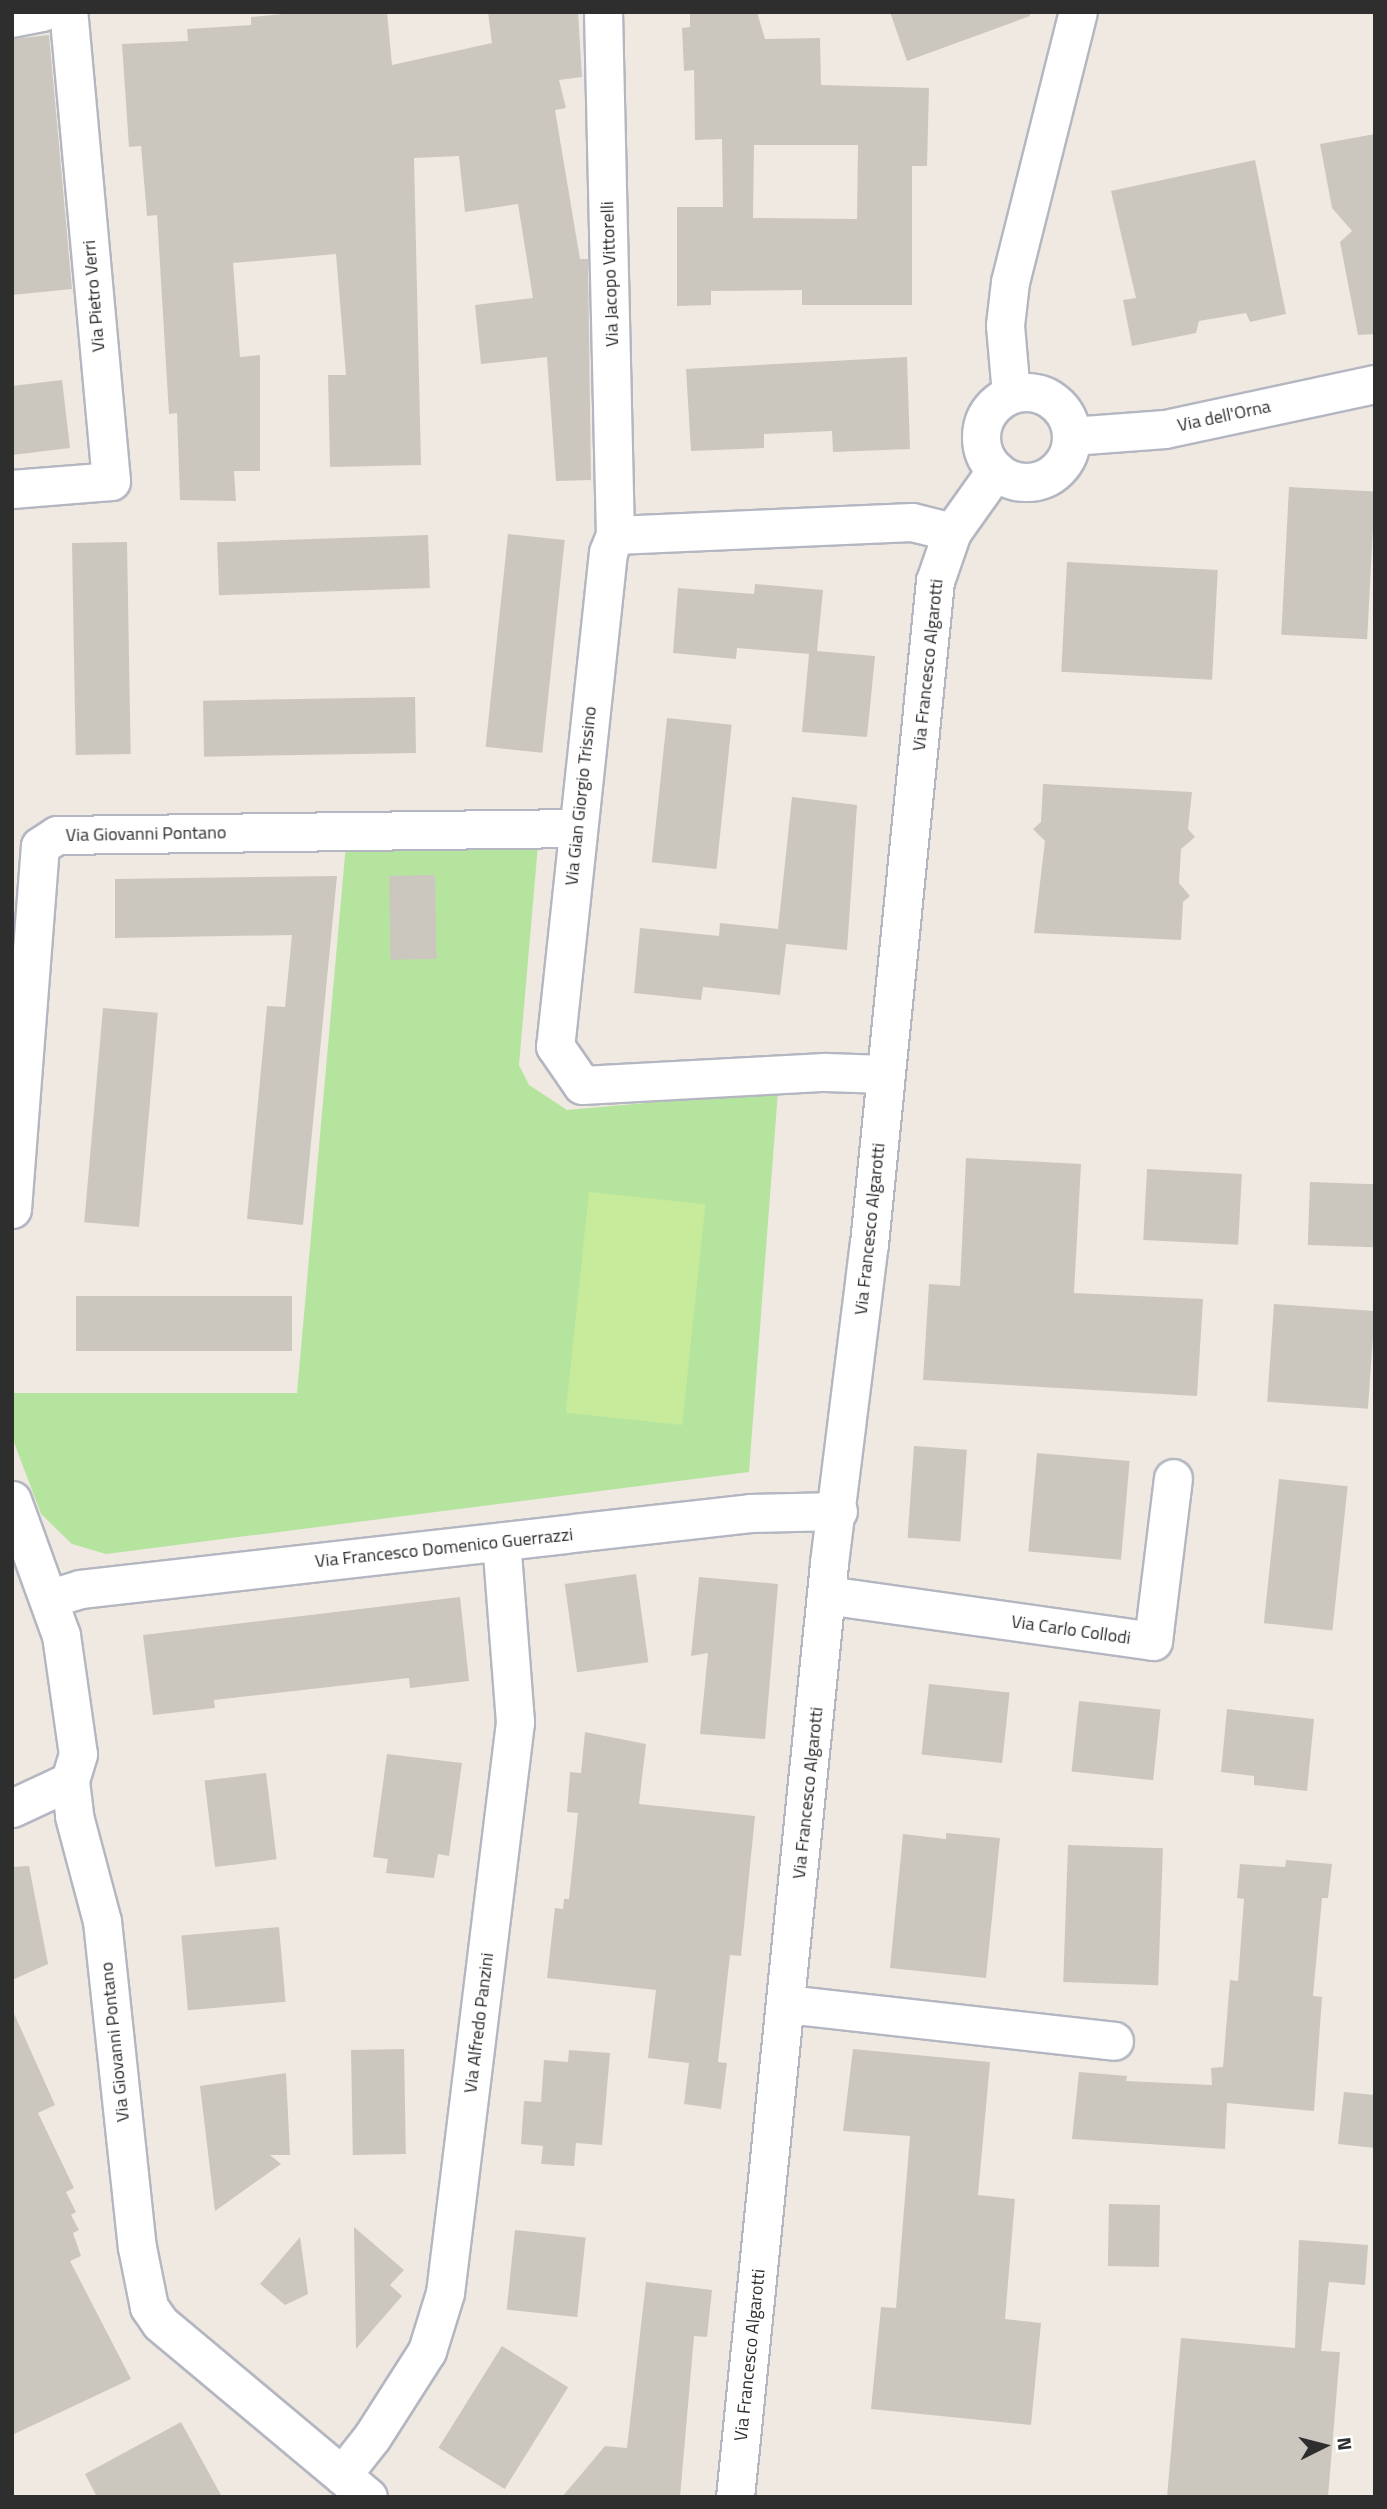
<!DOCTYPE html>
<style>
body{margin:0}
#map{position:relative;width:1387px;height:2509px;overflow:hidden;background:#efe9e1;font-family:"Titillium Web",sans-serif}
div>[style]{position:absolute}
.green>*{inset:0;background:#b5e49f}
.pitch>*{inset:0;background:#c7eb9b;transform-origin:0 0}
.building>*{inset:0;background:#cbc7bf;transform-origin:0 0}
.roads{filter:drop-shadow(2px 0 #b4b7c1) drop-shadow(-2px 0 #b4b7c1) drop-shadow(0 2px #b4b7c1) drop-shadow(0 -2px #b4b7c1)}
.street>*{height:37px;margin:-18.5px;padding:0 18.5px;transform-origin:18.5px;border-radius:18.5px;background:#fff}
.street>.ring{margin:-18.5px;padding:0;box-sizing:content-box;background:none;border:37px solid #fff;border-radius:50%}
.secondary>*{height:38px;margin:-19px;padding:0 19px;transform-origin:19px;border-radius:19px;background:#fff}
span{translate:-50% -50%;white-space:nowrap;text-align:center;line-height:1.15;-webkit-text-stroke:5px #fff;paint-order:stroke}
.street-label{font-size:18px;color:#2e2e2e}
.frame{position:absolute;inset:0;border:14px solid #2e2e2e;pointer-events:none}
.north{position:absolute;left:1289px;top:2411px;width:70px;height:70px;-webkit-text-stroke:5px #fff;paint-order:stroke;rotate:84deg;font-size:19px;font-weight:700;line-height:28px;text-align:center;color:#2e2e2e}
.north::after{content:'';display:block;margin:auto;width:24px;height:32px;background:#2e2e2e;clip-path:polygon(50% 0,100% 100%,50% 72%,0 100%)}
</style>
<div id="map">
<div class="green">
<div style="clip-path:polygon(346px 844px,538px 845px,519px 1065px,529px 1085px,567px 1110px,778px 1091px,749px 1472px,106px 1554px,72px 1544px,41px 1514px,12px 1437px,12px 1393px,297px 1393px)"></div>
</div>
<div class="pitch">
<div style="left:589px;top:1192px;width:117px;height:222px;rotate:6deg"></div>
</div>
<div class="building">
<div style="clip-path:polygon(305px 12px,387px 12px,392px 65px,492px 43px,488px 12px,578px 12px,582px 77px,559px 80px,566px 108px,555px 110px,580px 259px,588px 259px,591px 480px,556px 481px,547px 357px,481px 364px,475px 305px,533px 298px,518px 204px,465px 212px,459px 156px,414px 158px,421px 465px,330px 467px,328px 375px,346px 375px,336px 254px,233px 263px,240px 357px,260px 355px,260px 471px,234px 471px,236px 501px,180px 500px,177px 413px,169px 414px,157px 215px,147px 216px,141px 146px,129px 147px,122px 44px,188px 41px,187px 29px,251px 25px,251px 17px)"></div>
<div style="clip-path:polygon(evenodd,690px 12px,757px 12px,765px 39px,820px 38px,821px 85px,929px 88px,927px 166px,912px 166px,912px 305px,802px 305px,802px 290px,711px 291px,711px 305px,677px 306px,677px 207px,723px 207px,722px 139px,695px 140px,694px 70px,684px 71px,682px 28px,690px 27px,690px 12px,754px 145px,858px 145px,857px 219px,753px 218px,754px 145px)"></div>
<div style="clip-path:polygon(890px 12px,1029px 12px,1030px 16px,907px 61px)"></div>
<div style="clip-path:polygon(49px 35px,72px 289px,12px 295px,12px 39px)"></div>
<div style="clip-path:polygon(1375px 134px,1375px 334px,1358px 335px,1340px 242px,1352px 231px,1332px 208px,1320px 144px)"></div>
<div style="clip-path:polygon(1255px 160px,1286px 314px,1250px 322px,1246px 313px,1199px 321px,1196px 333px,1132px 346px,1123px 300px,1136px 298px,1111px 191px)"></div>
<div style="clip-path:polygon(907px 357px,910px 449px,833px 452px,832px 431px,764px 434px,764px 448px,691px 451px,686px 369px)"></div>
<div style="clip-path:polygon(62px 380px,70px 448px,12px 455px,12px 386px)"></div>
<div style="left:1289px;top:487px;width:86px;height:148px;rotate:3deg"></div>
<div style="left:508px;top:534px;width:57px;height:214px;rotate:6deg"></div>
<div style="left:428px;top:535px;width:53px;height:211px;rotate:88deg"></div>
<div style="left:127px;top:542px;width:212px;height:55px;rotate:89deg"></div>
<div style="left:1067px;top:562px;width:151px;height:110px;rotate:3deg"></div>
<div style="clip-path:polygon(755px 584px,823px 590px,817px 651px,875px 656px,867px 737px,802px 732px,809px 654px,737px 648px,736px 659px,673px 653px,678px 588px,754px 594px)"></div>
<div style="left:415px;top:697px;width:56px;height:212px;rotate:89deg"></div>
<div style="left:667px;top:718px;width:65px;height:145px;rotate:6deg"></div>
<div style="clip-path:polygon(1043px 784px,1192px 792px,1188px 829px,1195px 837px,1181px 849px,1179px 883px,1190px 896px,1183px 902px,1181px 940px,1034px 933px,1045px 841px,1033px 829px,1041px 822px)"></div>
<div style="clip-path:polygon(792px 797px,857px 805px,847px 950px,786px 944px,780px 995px,703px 987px,701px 1000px,634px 993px,640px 928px,719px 936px,720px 923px,778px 929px)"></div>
<div style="left:435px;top:875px;width:84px;height:46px;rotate:89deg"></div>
<div style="clip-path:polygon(337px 876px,303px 1225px,247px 1219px,267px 1006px,285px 1007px,292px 935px,115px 938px,115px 879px)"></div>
<div style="left:103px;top:1008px;width:55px;height:215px;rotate:5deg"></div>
<div style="clip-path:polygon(966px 1158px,1081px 1164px,1074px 1293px,1203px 1299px,1197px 1396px,923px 1380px,929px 1284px,960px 1286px)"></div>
<div style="left:1147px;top:1169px;width:95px;height:71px;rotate:3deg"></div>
<div style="left:1310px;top:1182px;width:65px;height:63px;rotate:2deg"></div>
<div style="left:292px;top:1296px;width:55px;height:216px;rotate:90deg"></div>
<div style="left:1274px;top:1304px;width:101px;height:98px;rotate:4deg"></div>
<div style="left:914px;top:1446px;width:53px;height:92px;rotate:4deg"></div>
<div style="left:1037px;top:1453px;width:93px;height:99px;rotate:5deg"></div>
<div style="left:1279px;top:1479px;width:69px;height:145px;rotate:6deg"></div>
<div style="left:636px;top:1574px;width:89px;height:72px;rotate:82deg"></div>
<div style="clip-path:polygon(699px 1577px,778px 1584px,765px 1739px,700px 1734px,708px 1653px,691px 1656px)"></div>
<div style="clip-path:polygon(460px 1597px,469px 1681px,410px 1688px,409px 1678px,214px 1700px,215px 1708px,153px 1715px,143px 1635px)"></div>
<div style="left:929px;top:1684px;width:81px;height:71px;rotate:6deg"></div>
<div style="left:1079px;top:1701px;width:82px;height:71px;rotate:6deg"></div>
<div style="clip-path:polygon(1227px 1709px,1314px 1719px,1307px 1791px,1254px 1785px,1254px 1776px,1221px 1772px)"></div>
<div style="clip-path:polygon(585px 1732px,646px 1744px,639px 1804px,755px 1816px,741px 1956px,730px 1955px,718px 2062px,727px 2063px,721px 2109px,684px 2104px,689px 2063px,648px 2058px,656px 1990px,547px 1978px,555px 1908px,563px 1909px,564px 1899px,569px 1899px,578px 1813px,567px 1812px,570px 1772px,581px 1773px)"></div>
<div style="clip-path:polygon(387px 1754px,462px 1763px,449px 1856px,438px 1854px,434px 1878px,386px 1873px,388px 1859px,373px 1857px)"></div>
<div style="left:266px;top:1773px;width:87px;height:62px;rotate:83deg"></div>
<div style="clip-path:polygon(946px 1833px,1000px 1838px,986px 1978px,890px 1968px,903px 1834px,946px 1839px)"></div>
<div style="left:1068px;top:1845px;width:95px;height:137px;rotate:2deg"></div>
<div style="clip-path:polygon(1286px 1860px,1332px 1864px,1328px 1898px,1322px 1898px,1313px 1996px,1322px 1997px,1314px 2111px,1227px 2103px,1225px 2149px,1072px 2139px,1079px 2072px,1127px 2076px,1126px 2081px,1212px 2085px,1211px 2068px,1223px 2067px,1230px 1980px,1238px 1981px,1244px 1899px,1237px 1898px,1240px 1864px,1285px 1867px)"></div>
<div style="clip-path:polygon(29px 1866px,48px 1964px,12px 1980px,12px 1867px)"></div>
<div style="left:279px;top:1927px;width:75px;height:98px;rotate:85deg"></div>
<div style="clip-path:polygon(12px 2009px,55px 2105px,38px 2113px,74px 2188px,66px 2192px,76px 2212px,71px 2215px,79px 2230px,73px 2233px,81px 2256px,70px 2261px,131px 2379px,12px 2435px)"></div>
<div style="left:404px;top:2049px;width:105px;height:53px;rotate:89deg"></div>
<div style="clip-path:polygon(853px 2049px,990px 2062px,978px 2195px,1015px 2199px,1005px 2319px,1041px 2323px,1031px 2425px,871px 2409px,881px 2307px,896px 2308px,910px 2136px,843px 2131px)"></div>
<div style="clip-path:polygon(569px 2050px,610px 2053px,602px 2145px,576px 2143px,574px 2166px,541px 2164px,543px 2146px,521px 2144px,524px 2101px,541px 2102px,544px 2060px,568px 2062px)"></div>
<div style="clip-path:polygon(286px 2073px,290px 2155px,270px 2155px,281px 2164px,215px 2211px,200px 2086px)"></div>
<div style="clip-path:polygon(1344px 2092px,1375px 2095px,1375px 2148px,1338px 2144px)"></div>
<div style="left:1109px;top:2204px;width:51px;height:62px;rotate:1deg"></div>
<div style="clip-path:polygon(354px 2227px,404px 2270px,390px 2285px,402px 2296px,356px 2349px)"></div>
<div style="left:515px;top:2230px;width:71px;height:80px;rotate:6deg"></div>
<div style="clip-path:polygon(300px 2237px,308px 2294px,285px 2305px,260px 2284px)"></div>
<div style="clip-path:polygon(1299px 2240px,1368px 2245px,1365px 2285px,1329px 2282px,1321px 2351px,1340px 2352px,1328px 2497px,1167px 2497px,1181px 2338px,1295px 2348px)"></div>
<div style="clip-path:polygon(646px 2282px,712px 2290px,707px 2337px,694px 2336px,680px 2497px,562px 2497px,605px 2446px,627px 2448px)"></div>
<div style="left:502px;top:2346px;width:78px;height:120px;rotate:32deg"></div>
<div style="clip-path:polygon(181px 2422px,222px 2497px,97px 2497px,85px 2474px)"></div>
</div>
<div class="roads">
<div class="street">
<div style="left:603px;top:12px;width:523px;rotate:88.69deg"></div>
<div class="ring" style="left:981px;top:392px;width:53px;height:53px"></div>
<div style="left:1011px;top:394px;width:69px;rotate:-95deg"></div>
<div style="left:1005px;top:325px;width:43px;rotate:-83.4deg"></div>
<div style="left:1010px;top:282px;width:278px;rotate:-75.9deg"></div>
<div style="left:1071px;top:436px;width:94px;rotate:-4.3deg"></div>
<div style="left:1165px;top:429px;width:215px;rotate:-12.1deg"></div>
<div style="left:12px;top:489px;width:99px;rotate:-4.6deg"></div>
<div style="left:111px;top:481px;width:471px;rotate:-95.2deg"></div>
<div style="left:615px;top:535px;width:18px;rotate:112deg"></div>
<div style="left:608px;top:552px;width:497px;rotate:96.1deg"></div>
<div style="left:555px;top:1046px;width:47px;rotate:55.3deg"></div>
<div style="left:582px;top:1085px;width:243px;rotate:-3.1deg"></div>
<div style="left:825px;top:1072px;width:61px;rotate:1.9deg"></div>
<div style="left:615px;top:535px;width:297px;rotate:-2.5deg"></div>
<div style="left:912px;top:522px;width:41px;rotate:14deg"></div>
<div style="left:12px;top:1209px;width:364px;rotate:-85.6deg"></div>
<div style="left:40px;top:846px;width:20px;rotate:-33deg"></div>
<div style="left:57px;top:835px;width:520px;rotate:-0.77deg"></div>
<div style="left:12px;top:1500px;width:144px;rotate:70.1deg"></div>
<div style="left:61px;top:1635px;width:120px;rotate:81.9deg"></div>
<div style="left:78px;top:1754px;width:28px;rotate:107deg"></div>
<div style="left:70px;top:1781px;width:35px;rotate:83deg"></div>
<div style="left:74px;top:1816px;width:109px;rotate:75.1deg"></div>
<div style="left:102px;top:1921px;width:328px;rotate:83.9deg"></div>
<div style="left:137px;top:2247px;width:61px;rotate:78.7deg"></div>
<div style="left:149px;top:2307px;width:19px;rotate:55deg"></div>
<div style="left:160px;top:2323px;width:271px;rotate:39.9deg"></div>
<div style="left:826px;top:1595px;width:330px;rotate:8deg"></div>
<div style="left:1153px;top:1641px;width:164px;rotate:-83deg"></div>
<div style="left:51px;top:1598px;width:30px;rotate:-17deg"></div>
<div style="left:80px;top:1589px;width:674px;rotate:-6.47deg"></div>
<div style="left:750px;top:1513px;width:88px;rotate:-1.3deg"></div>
<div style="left:12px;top:1808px;width:64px;rotate:-25deg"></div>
<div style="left:786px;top:2004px;width:330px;rotate:6.4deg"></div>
<div style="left:342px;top:2475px;width:48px;rotate:-51.7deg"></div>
<div style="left:372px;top:2437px;width:102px;rotate:-57.4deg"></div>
<div style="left:427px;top:2351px;width:61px;rotate:-72.8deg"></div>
<div style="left:445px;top:2293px;width:575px;rotate:-83.01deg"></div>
<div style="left:515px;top:1722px;width:181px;rotate:-94.4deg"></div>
<div style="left:735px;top:2497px;width:939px;rotate:-84.25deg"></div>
<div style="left:829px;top:1563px;width:321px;rotate:-82.9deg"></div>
<div style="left:869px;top:1244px;width:666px;rotate:-84.32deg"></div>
<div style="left:935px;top:581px;width:52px;rotate:-70.9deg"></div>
<div style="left:952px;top:532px;width:76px;rotate:-54.6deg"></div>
</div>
<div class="secondary">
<div style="left:12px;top:18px;width:31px;rotate:-11deg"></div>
</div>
</div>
<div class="street-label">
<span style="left:610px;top:274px;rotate:-92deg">Via Jacopo Vittorelli</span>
<span style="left:94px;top:296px;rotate:-95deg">Via Pietro Verri</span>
<span style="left:1224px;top:416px;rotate:-12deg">Via dell'Orna</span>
<span style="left:928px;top:665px;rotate:-84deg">Via Francesco Algarotti</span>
<span style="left:581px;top:796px;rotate:-84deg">Via Gian Giorgio Trissino</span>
<span style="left:146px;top:834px;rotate:-1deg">Via Giovanni Pontano</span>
<span style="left:870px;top:1229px;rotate:-84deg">Via Francesco Algarotti</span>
<span style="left:444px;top:1548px;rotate:-6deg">Via Francesco Domenico Guerrazzi</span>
<span style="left:1071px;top:1630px;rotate:8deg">Via Carlo Collodi</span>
<span style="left:808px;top:1793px;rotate:-84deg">Via Francesco Algarotti</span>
<span style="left:479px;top:2023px;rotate:-83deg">Via Alfredo Panzini</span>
<span style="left:115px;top:2042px;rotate:-96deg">Via Giovanni Pontano</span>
<span style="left:750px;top:2355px;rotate:-84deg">Via Francesco Algarotti</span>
</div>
<div class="frame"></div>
<div class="north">N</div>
</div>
